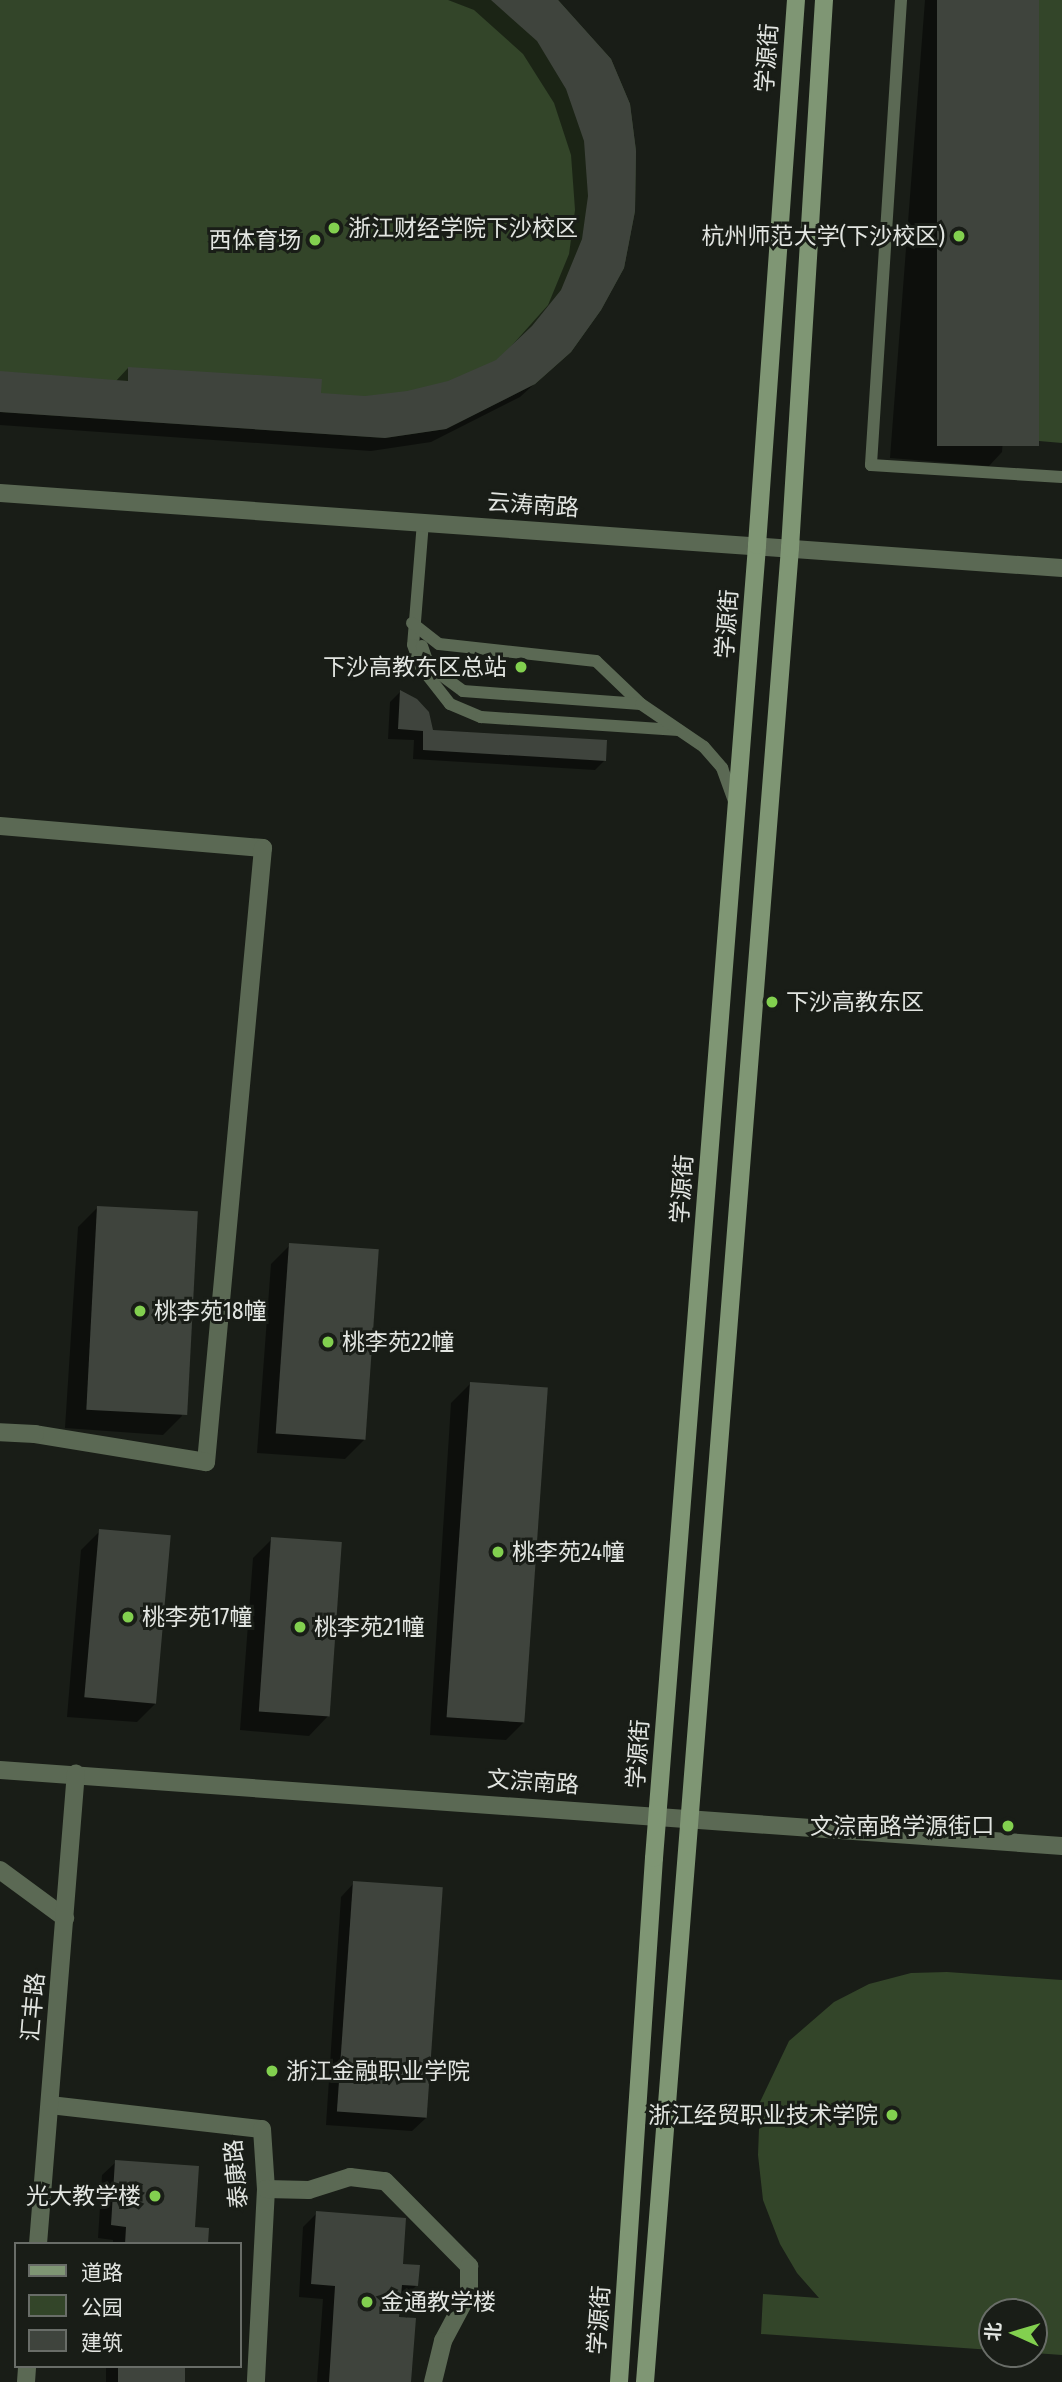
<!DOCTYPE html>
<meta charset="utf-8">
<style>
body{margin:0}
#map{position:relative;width:1062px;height:2382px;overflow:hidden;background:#191d17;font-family:"Fira Sans Condensed","Noto Sans SC",sans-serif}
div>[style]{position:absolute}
.green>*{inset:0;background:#334529}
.shadow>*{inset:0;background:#0007;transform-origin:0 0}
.building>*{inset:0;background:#3f443d;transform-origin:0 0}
.service>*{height:12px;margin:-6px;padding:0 6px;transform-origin:6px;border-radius:6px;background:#5b6954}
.minor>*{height:18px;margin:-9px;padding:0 9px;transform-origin:9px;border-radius:9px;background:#5b6954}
.secondary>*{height:18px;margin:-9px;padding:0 9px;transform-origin:9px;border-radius:9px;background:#7f9674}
.dots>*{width:19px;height:19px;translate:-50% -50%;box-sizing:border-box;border:4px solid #191d17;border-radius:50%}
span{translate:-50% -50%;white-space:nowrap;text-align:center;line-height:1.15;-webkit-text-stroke:6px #191d17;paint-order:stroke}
.street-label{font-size:23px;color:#e2e5e1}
.poi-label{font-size:23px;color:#e2e5e1}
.left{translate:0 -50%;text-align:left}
.right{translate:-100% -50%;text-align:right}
.legend{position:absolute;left:14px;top:2242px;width:228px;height:126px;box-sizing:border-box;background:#191d17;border:2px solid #696d68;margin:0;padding:9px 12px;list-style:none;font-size:21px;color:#e2e5e1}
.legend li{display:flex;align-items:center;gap:14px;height:35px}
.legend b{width:35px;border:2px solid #696d68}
.north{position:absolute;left:978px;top:2298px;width:70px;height:70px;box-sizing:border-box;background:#191d17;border:2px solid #696d68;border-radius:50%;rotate:274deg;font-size:19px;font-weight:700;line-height:28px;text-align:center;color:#e2e5e1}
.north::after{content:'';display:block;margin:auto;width:24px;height:32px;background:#82d04f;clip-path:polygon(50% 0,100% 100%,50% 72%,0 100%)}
</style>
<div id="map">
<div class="green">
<div style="clip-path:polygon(0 0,558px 0,611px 59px,630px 104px,636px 151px,635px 211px,624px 268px,601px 310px,571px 352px,535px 384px,446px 429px,385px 438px,0 412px)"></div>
<div style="clip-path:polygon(1039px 0,1062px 0,1062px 443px,1006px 438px)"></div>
<div style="clip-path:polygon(947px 1972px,1062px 1980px,1062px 2355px,1034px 2353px,1034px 2312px,992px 2312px,992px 2350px,761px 2334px,763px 2294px,819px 2298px,797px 2273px,780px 2244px,763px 2200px,758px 2155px,760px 2102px,789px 2041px,834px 2002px,869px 1984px,911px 1973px)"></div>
</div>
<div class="shadow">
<div style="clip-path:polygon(448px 0,555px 0,622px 267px,555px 365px,520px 397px,431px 442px,371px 451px,0 425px,0 373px,115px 382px,128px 368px,319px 395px,365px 398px,408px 393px,449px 383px,497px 362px,548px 305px,569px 254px,575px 210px,571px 155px,554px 103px,523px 54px,474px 10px)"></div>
<div style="clip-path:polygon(925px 0,1037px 0,1002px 452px,989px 466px,890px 458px)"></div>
<div style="clip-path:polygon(400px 692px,431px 732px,605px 760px,595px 770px,413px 759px,414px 740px,388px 739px,390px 702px)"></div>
<div style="clip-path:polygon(97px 1208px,182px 1416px,163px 1435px,65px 1428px,78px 1227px)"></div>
<div style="clip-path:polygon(290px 1245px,364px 1440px,345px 1459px,257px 1453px,271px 1264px)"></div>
<div style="clip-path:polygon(470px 1384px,525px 1721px,506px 1740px,430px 1735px,451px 1403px)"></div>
<div style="clip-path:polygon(100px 1531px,156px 1703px,137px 1722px,67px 1717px,81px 1550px)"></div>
<div style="clip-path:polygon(272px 1539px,328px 1716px,309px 1736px,240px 1730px,253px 1558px)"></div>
<div style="clip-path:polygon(354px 1883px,426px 2118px,412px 2131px,326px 2125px,341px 1897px)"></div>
<div style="clip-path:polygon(116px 2162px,193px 2229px,207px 2244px,113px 2244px,113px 2240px,98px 2238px,102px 2175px)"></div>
<div style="clip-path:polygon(317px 2213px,401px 2266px,416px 2286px,403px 2299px,399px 2299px,398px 2319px,410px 2382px,317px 2382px,323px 2299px,299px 2297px,303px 2227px)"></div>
<div style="left:106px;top:2366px;width:77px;height:16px"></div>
</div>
<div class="building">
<div style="clip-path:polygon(491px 0,558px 0,611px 59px,630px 104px,636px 151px,635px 211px,624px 268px,601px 310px,571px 352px,535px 384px,446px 429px,385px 438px,0 412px,0 371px,128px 381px,128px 367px,322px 379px,321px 393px,365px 396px,407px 391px,448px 381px,496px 360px,532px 326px,561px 290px,582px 239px,588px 196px,584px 141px,566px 89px,537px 41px)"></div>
<div style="left:937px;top:0;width:102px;height:446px"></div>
<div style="clip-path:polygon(400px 690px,417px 699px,429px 712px,433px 730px,607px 740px,606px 761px,423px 750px,423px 731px,398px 729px)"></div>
<div style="left:97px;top:1206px;width:101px;height:204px;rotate:3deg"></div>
<div style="left:289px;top:1243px;width:90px;height:191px;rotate:4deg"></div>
<div style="left:470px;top:1382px;width:78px;height:336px;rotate:4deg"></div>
<div style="left:99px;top:1529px;width:72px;height:169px;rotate:5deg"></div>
<div style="left:271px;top:1537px;width:71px;height:175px;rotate:4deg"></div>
<div style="left:353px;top:1881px;width:90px;height:231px;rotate:4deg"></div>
<div style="clip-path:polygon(115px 2160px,199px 2166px,195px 2227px,209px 2228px,208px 2244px,125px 2244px,126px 2227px,111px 2225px)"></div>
<div style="clip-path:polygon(316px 2211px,406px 2218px,403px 2264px,420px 2265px,418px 2286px,402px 2285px,399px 2317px,416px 2318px,411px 2382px,329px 2382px,335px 2286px,311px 2284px)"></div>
<div style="left:118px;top:2366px;width:67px;height:16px"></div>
</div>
<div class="service">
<div style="left:901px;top:0;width:466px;rotate:93.7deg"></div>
<div style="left:871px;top:465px;width:191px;rotate:3.6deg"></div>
<div style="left:423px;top:522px;width:123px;rotate:94.6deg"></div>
<div style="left:413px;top:645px;width:23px;rotate:70deg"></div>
<div style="left:421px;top:667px;width:47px;rotate:51.9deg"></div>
<div style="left:450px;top:704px;width:34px;rotate:23deg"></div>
<div style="left:481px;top:717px;width:198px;rotate:3.8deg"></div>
<div style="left:412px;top:623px;width:34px;rotate:38deg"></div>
<div style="left:439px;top:644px;width:158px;rotate:6.2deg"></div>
<div style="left:596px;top:661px;width:62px;rotate:43.7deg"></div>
<div style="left:422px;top:646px;width:21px;rotate:71deg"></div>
<div style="left:429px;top:666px;width:42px;rotate:36.3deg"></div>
<div style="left:463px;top:691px;width:178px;rotate:4.2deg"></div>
<div style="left:641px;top:704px;width:76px;rotate:34.3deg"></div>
<div style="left:704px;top:747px;width:28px;rotate:49deg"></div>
<div style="left:722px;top:768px;width:35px;rotate:70deg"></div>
</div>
<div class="minor">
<div style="left:0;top:493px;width:1065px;rotate:4.04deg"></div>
<div style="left:0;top:826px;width:264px;rotate:4.8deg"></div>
<div style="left:263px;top:848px;width:617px;rotate:95.3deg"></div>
<div style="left:206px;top:1462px;width:173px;rotate:-170.7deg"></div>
<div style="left:35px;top:1434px;width:35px;rotate:-177deg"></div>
<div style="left:0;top:1770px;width:1065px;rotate:4.09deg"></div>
<div style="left:0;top:1870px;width:81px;rotate:36.4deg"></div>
<div style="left:50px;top:2105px;width:213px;rotate:6.5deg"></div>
<div style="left:262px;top:2129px;width:60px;rotate:86.2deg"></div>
<div style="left:266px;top:2189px;width:193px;rotate:93deg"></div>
<div style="left:266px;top:2189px;width:43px;rotate:1.3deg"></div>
<div style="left:309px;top:2190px;width:43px;rotate:-17.6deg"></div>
<div style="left:350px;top:2177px;width:35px;rotate:7deg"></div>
<div style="left:385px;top:2181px;width:120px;rotate:45.3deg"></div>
<div style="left:469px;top:2266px;width:26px;rotate:90deg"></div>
<div style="left:469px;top:2292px;width:55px;rotate:118deg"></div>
<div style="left:443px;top:2341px;width:42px;rotate:103.7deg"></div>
<div style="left:38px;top:2244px;width:472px;rotate:-85.4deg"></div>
<div style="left:26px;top:2382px;width:16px;rotate:-86deg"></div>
</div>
<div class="secondary">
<div style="left:619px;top:2382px;width:525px;rotate:-86.18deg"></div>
<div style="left:654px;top:1858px;width:1317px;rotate:-85.51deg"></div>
<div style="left:757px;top:545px;width:546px;rotate:-85.91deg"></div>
<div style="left:645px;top:2382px;width:1840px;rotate:-85.48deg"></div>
<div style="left:790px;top:548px;width:549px;rotate:-86.45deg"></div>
</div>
<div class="dots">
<div style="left:334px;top:228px;background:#82d04f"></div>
<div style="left:959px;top:236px;background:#82d04f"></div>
<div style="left:315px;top:240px;background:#82d04f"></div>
<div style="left:521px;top:667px;background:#82d04f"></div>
<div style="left:772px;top:1002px;background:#82d04f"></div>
<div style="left:140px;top:1311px;background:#82d04f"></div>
<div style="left:328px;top:1342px;background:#82d04f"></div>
<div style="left:498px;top:1552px;background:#82d04f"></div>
<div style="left:128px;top:1617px;background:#82d04f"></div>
<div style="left:300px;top:1627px;background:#82d04f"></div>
<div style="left:1008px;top:1826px;background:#82d04f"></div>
<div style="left:272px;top:2071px;background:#82d04f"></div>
<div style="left:892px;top:2115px;background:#82d04f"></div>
<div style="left:155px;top:2196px;background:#82d04f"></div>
<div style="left:367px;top:2302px;background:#82d04f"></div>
</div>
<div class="street-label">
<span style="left:767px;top:58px;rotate:-86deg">学源街</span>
<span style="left:533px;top:505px;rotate:4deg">云涛南路</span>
<span style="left:727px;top:624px;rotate:-86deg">学源街</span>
<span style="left:682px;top:1189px;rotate:-86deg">学源街</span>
<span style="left:638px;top:1754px;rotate:-86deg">学源街</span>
<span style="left:533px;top:1782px;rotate:4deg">文淙南路</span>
<span style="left:33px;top:2007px;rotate:-85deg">汇丰路</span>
<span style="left:236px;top:2174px;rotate:-95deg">泰康路</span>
<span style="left:599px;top:2320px;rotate:-86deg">学源街</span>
</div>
<div class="poi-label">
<span class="left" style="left:348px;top:228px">浙江财经学院下沙校区</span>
<span class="right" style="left:945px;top:236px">杭州师范大学(下沙校区)</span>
<span class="right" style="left:301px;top:240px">西体育场</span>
<span class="right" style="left:507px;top:667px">下沙高教东区总站</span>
<span class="left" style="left:786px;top:1002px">下沙高教东区</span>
<span class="left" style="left:154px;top:1311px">桃李苑18幢</span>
<span class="left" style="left:342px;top:1342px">桃李苑22幢</span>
<span class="left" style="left:512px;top:1552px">桃李苑24幢</span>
<span class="left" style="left:142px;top:1617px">桃李苑17幢</span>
<span class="left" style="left:314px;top:1627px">桃李苑21幢</span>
<span class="right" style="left:994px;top:1826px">文淙南路学源街口</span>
<span class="left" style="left:286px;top:2071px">浙江金融职业学院</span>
<span class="right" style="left:878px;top:2115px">浙江经贸职业技术学院</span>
<span class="right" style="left:141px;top:2196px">光大教学楼</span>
<span class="left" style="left:381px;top:2302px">金通教学楼</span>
</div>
<ul class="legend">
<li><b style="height:9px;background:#7f9674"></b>道路</li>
<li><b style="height:19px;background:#334529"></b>公园</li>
<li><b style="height:19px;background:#3f443d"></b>建筑</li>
</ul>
<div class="north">北</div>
</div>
